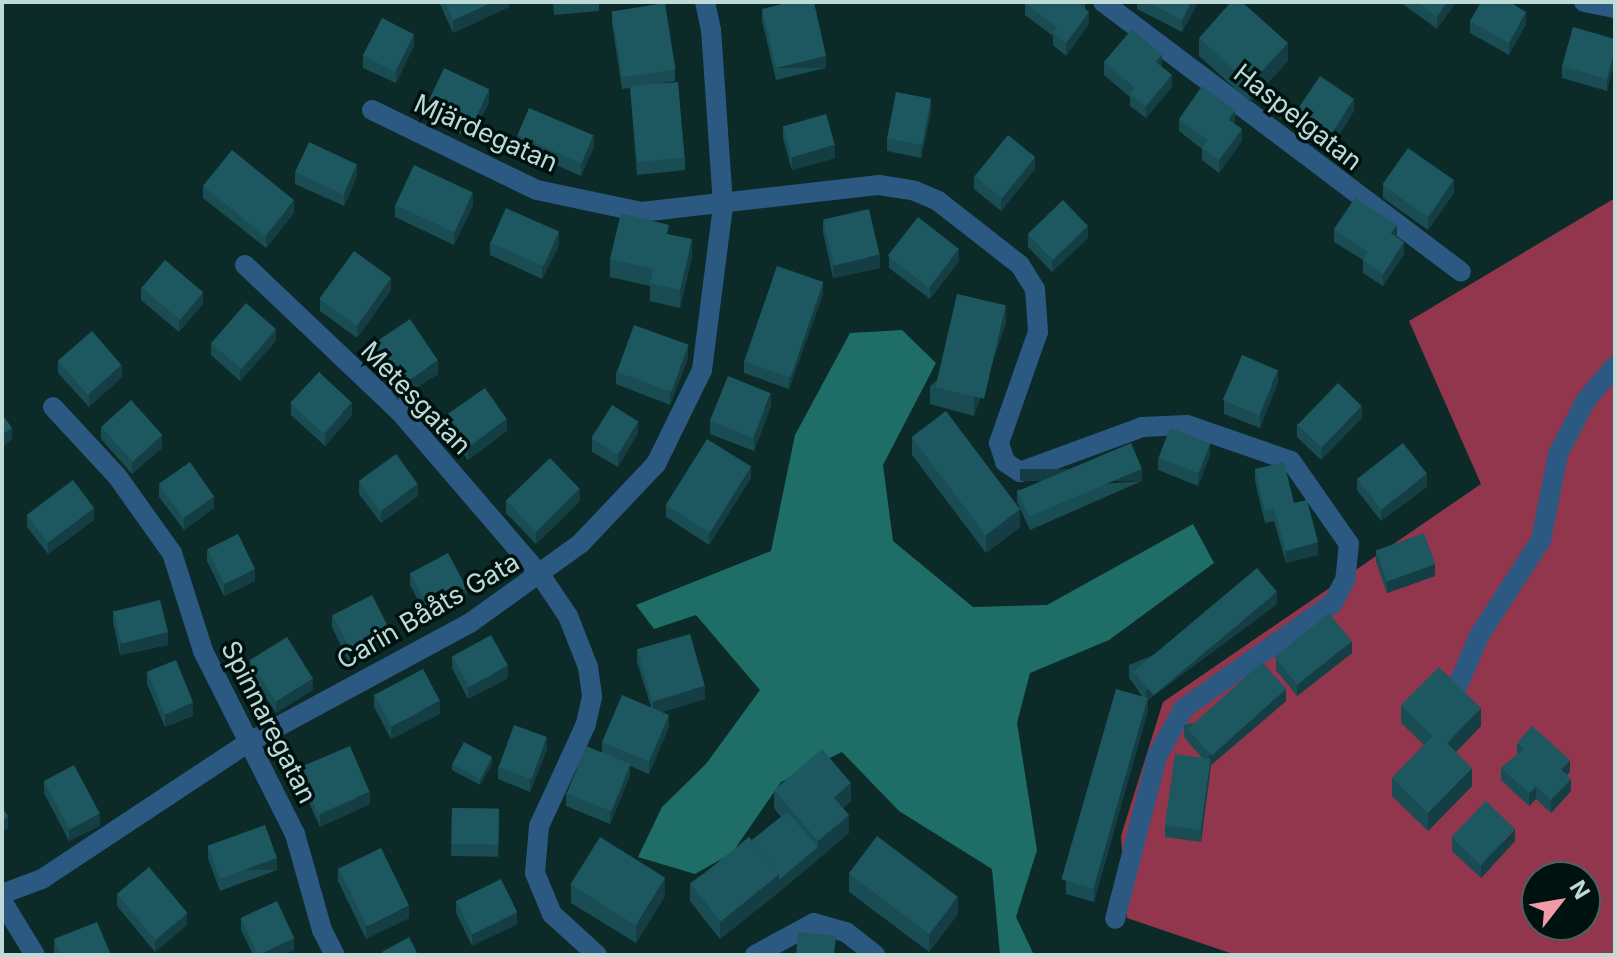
<!DOCTYPE html>
<meta charset="utf-8">
<style>
body{margin:0}
#map{position:relative;width:1617px;height:957px;overflow:hidden;background:#0b2a28;font-family:Inter,sans-serif}
div>[style]{position:absolute}
.forest>*{inset:0;background:#91364d}
.water>*{inset:0;background:#1e6d67}
.minor>*{height:20px;margin:-10px;padding:0 10px;transform-origin:10px;border-radius:10px;background:#2c5981}
.wall>*{inset:0;background:#194c53;transform-origin:0 0}
.shaded-wall>*{inset:0;background:#143e43;transform-origin:0 0}
.building>*{inset:0;background:#1d5860;transform-origin:0 0}
span{translate:-50% -50%;white-space:nowrap;text-align:center;line-height:1.15;-webkit-text-stroke:7px #001210;paint-order:stroke}
.street-label{font-size:26px;color:#bedad7}
.frame{position:absolute;inset:0;border:4px solid #bedad7;pointer-events:none}
.north{position:absolute;left:1521px;top:861px;width:80px;height:80px;box-sizing:border-box;background:#001210;border:2px solid #4c6260;border-radius:50%;rotate:59deg;font-size:22px;font-weight:700;line-height:32px;text-align:center;color:#bedad7}
.north::after{content:'';display:block;margin:auto;width:28px;height:36px;background:#f39aaa;clip-path:polygon(50% 0,100% 100%,50% 72%,0 100%)}
</style>
<div id="map">
<div class="forest">
<div style="clip-path:polygon(evenodd,1615px 198px,1615px 955px,1236px 955px,1127px 918px,1121px 836px,1163px 702px,1481px 484px,1409px 321px,1615px 198px,1537px 877px,1585px 877px,1585px 925px,1537px 925px,1537px 877px)"></div>
</div>
<div class="water">
<div style="clip-path:polygon(902px 330px,936px 363px,883px 465px,893px 541px,973px 607px,1047px 605px,1193px 524px,1214px 563px,1109px 640px,1030px 673px,1017px 723px,1037px 850px,1016px 917px,1034px 955px,1000px 955px,992px 869px,899px 811px,842px 752px,781px 782px,732px 853px,695px 874px,638px 857px,662px 807px,706px 764px,760px 690px,696px 615px,654px 629px,636px 605px,771px 551px,795px 435px,850px 333px)"></div>
</div>
<div class="minor">
<div style="left:1103px;top:2px;width:448px;rotate:37deg"></div>
<div style="left:1584px;top:2px;width:32px;rotate:11deg"></div>
<div style="left:372px;top:110px;width:183px;rotate:25.9deg"></div>
<div style="left:537px;top:190px;width:106px;rotate:11.9deg"></div>
<div style="left:641px;top:212px;width:240px;rotate:-6.5deg"></div>
<div style="left:879px;top:185px;width:36px;rotate:9deg"></div>
<div style="left:915px;top:191px;width:25px;rotate:23deg"></div>
<div style="left:938px;top:201px;width:104px;rotate:38deg"></div>
<div style="left:1020px;top:265px;width:28px;rotate:58deg"></div>
<div style="left:1035px;top:289px;width:43px;rotate:86deg"></div>
<div style="left:1038px;top:332px;width:118px;rotate:109.4deg"></div>
<div style="left:999px;top:443px;width:20px;rotate:72deg"></div>
<div style="left:1005px;top:462px;width:18px;rotate:34deg"></div>
<div style="left:1020px;top:472px;width:130px;rotate:-20.2deg"></div>
<div style="left:1142px;top:427px;width:45px;rotate:-2.5deg"></div>
<div style="left:1187px;top:425px;width:110px;rotate:19.1deg"></div>
<div style="left:1291px;top:461px;width:101px;rotate:55.1deg"></div>
<div style="left:1349px;top:544px;width:36px;rotate:96deg"></div>
<div style="left:1345px;top:580px;width:26px;rotate:118deg"></div>
<div style="left:1333px;top:603px;width:182px;rotate:144.8deg"></div>
<div style="left:1184px;top:708px;width:55px;rotate:119.4deg"></div>
<div style="left:1157px;top:756px;width:168px;rotate:104.4deg"></div>
<div style="left:245px;top:265px;width:214px;rotate:43.5deg"></div>
<div style="left:400px;top:412px;width:216px;rotate:49.3deg"></div>
<div style="left:541px;top:576px;width:48px;rotate:56deg"></div>
<div style="left:568px;top:616px;width:55px;rotate:68.6deg"></div>
<div style="left:588px;top:667px;width:30px;rotate:82deg"></div>
<div style="left:592px;top:697px;width:28px;rotate:103deg"></div>
<div style="left:586px;top:724px;width:112px;rotate:114.7deg"></div>
<div style="left:539px;top:826px;width:47px;rotate:94.9deg"></div>
<div style="left:535px;top:873px;width:44px;rotate:67.5deg"></div>
<div style="left:552px;top:914px;width:61px;rotate:42.3deg"></div>
<div style="left:53px;top:407px;width:94px;rotate:47.2deg"></div>
<div style="left:117px;top:476px;width:95px;rotate:54.5deg"></div>
<div style="left:172px;top:553px;width:103px;rotate:72.4deg"></div>
<div style="left:203px;top:651px;width:205px;rotate:63.3deg"></div>
<div style="left:295px;top:834px;width:100px;rotate:74.3deg"></div>
<div style="left:322px;top:930px;width:28px;rotate:63deg"></div>
<div style="left:1458px;top:685px;width:56px;rotate:-66.7deg"></div>
<div style="left:1480px;top:634px;width:112px;rotate:-57deg"></div>
<div style="left:1541px;top:540px;width:88px;rotate:-78.8deg"></div>
<div style="left:1558px;top:454px;width:61px;rotate:-62.6deg"></div>
<div style="left:1586px;top:400px;width:45px;rotate:-49.5deg"></div>
<div style="left:2px;top:894px;width:43px;rotate:-20.6deg"></div>
<div style="left:42px;top:879px;width:245px;rotate:-33.5deg"></div>
<div style="left:246px;top:744px;width:255px;rotate:-28.4deg"></div>
<div style="left:470px;top:623px;width:135px;rotate:-35.7deg"></div>
<div style="left:580px;top:544px;width:110px;rotate:-46.5deg"></div>
<div style="left:656px;top:464px;width:105px;rotate:-63.9deg"></div>
<div style="left:702px;top:370px;width:166px;rotate:-82.7deg"></div>
<div style="left:723px;top:205px;width:175px;rotate:-93.9deg"></div>
<div style="left:711px;top:30px;width:29px;rotate:-102deg"></div>
<div style="left:2px;top:901px;width:63px;rotate:58.6deg"></div>
<div style="left:755px;top:955px;width:67px;rotate:-28.5deg"></div>
<div style="left:814px;top:923px;width:33px;rotate:16deg"></div>
<div style="left:846px;top:932px;width:37px;rotate:38deg"></div>
</div>
<div class="wall">
<div style="clip-path:polygon(439px 2px,509px 2px,509px 7px,453px 33px)"></div>
<div style="clip-path:polygon(553px 2px,599px 2px,599px 11px,554px 15px)"></div>
<div style="clip-path:polygon(1023px 2px,1085px 2px,1085px 8px,1089px 24px,1066px 56px,1053px 45px,1053px 36px,1025px 15px,1025px 3px)"></div>
<div style="clip-path:polygon(1137px 2px,1198px 2px,1182px 32px,1137px 9px)"></div>
<div style="clip-path:polygon(1400px 2px,1456px 2px,1437px 29px)"></div>
<div style="clip-path:polygon(762px 9px,826px 68px,776px 80px,762px 21px)"></div>
<div style="clip-path:polygon(612px 11px,675px 69px,675px 81px,652px 85px,685px 158px,685px 170px,637px 175px,630px 88px,622px 89px,612px 23px)"></div>
<div style="clip-path:polygon(1470px 21px,1526px 24px,1509px 55px,1470px 33px)"></div>
<div style="clip-path:polygon(1199px 38px,1288px 61px,1250px 102px,1199px 56px)"></div>
<div style="clip-path:polygon(1615px 39px,1607px 91px,1562px 78px,1562px 66px)"></div>
<div style="clip-path:polygon(414px 46px,396px 83px,363px 68px,363px 55px)"></div>
<div style="clip-path:polygon(1104px 62px,1162px 67px,1172px 87px,1146px 118px,1130px 106px,1130px 97px,1104px 75px)"></div>
<div style="clip-path:polygon(489px 102px,471px 139px,426px 118px,426px 105px)"></div>
<div style="clip-path:polygon(1354px 111px,1331px 148px,1296px 125px,1296px 112px)"></div>
<div style="clip-path:polygon(931px 112px,921px 158px,887px 151px,887px 138px)"></div>
<div style="clip-path:polygon(1179px 119px,1235px 123px,1235px 124px,1242px 141px,1219px 173px,1202px 160px,1202px 149px,1179px 131px)"></div>
<div style="clip-path:polygon(783px 126px,835px 158px,792px 170px,783px 139px)"></div>
<div style="clip-path:polygon(517px 136px,594px 147px,581px 176px,517px 148px)"></div>
<div style="clip-path:polygon(1035px 169px,1001px 211px,974px 189px,974px 176px)"></div>
<div style="clip-path:polygon(295px 172px,357px 176px,344px 206px,295px 184px)"></div>
<div style="clip-path:polygon(203px 186px,294px 213px,266px 248px,203px 198px)"></div>
<div style="clip-path:polygon(1383px 186px,1454px 193px,1428px 230px,1383px 198px)"></div>
<div style="clip-path:polygon(395px 205px,473px 205px,454px 245px,395px 217px)"></div>
<div style="clip-path:polygon(823px 220px,880px 268px,833px 278px,823px 232px)"></div>
<div style="clip-path:polygon(1334px 229px,1397px 237px,1404px 254px,1383px 286px,1363px 273px,1363px 260px,1334px 242px)"></div>
<div style="clip-path:polygon(669px 234px,692px 257px,680px 308px,650px 301px,650px 286px,610px 277px,610px 259px)"></div>
<div style="clip-path:polygon(1028px 235px,1088px 238px,1052px 272px,1028px 247px)"></div>
<div style="clip-path:polygon(490px 242px,559px 245px,542px 279px,490px 255px)"></div>
<div style="clip-path:polygon(889px 256px,959px 261px,930px 299px,889px 268px)"></div>
<div style="clip-path:polygon(141px 287px,203px 304px,179px 332px,141px 300px)"></div>
<div style="clip-path:polygon(391px 290px,357px 338px,320px 311px,320px 299px)"></div>
<div style="clip-path:polygon(823px 294px,789px 389px,744px 373px,744px 361px)"></div>
<div style="clip-path:polygon(1006px 323px,974px 416px,930px 404px,930px 386px)"></div>
<div style="clip-path:polygon(276px 341px,240px 381px,211px 355px,211px 343px)"></div>
<div style="clip-path:polygon(369px 344px,438px 374px,397px 400px,369px 357px)"></div>
<div style="clip-path:polygon(688px 358px,670px 405px,616px 384px,616px 372px)"></div>
<div style="clip-path:polygon(58px 360px,122px 377px,89px 407px,58px 373px)"></div>
<div style="clip-path:polygon(1278px 382px,1260px 428px,1224px 414px,1224px 401px)"></div>
<div style="clip-path:polygon(291px 403px,352px 415px,325px 446px,291px 415px)"></div>
<div style="clip-path:polygon(771px 406px,754px 451px,710px 434px,710px 421px)"></div>
<div style="clip-path:polygon(445px 417px,507px 431px,468px 460px,445px 430px)"></div>
<div style="clip-path:polygon(1362px 418px,1321px 460px,1297px 437px,1297px 424px)"></div>
<div style="clip-path:polygon(101px 427px,162px 448px,132px 474px,101px 439px)"></div>
<div style="clip-path:polygon(638px 433px,618px 467px,592px 452px,592px 439px)"></div>
<div style="clip-path:polygon(912px 437px,1020px 527px,986px 553px,912px 455px)"></div>
<div style="clip-path:polygon(1210px 455px,1198px 486px,1158px 470px,1158px 458px)"></div>
<div style="clip-path:polygon(1255px 469px,1294px 503px,1318px 555px,1286px 563px,1274px 521px,1265px 523px,1255px 481px)"></div>
<div style="clip-path:polygon(751px 478px,709px 545px,666px 517px,666px 505px)"></div>
<div style="clip-path:polygon(1357px 478px,1427px 487px,1381px 521px,1357px 490px)"></div>
<div style="clip-path:polygon(1142px 481px,1030px 530px,1017px 502px,1017px 490px)"></div>
<div style="clip-path:polygon(359px 482px,418px 496px,381px 523px,359px 494px)"></div>
<div style="clip-path:polygon(159px 484px,214px 508px,184px 530px,159px 497px)"></div>
<div style="clip-path:polygon(506px 500px,580px 501px,536px 544px,506px 513px)"></div>
<div style="clip-path:polygon(27px 515px,94px 520px,48px 554px,27px 527px)"></div>
<div style="clip-path:polygon(207px 549px,255px 581px,224px 596px,207px 561px)"></div>
<div style="clip-path:polygon(1376px 550px,1435px 576px,1387px 593px,1376px 562px)"></div>
<div style="clip-path:polygon(410px 573px,467px 601px,429px 620px,410px 585px)"></div>
<div style="clip-path:polygon(1277px 604px,1148px 700px,1148px 710px,1094px 902px,1066px 894px,1066px 881px,1142px 696px,1129px 678px,1129px 665px)"></div>
<div style="clip-path:polygon(113px 610px,168px 645px,120px 655px,113px 622px)"></div>
<div style="clip-path:polygon(332px 614px,391px 645px,350px 665px,332px 627px)"></div>
<div style="clip-path:polygon(637px 650px,705px 699px,662px 712px,669px 727px,649px 774px,630px 766px,630px 776px,610px 824px,566px 806px,566px 793px,602px 752px,602px 742px,651px 707px,637px 662px)"></div>
<div style="clip-path:polygon(1352px 653px,1297px 696px,1276px 670px,1276px 658px)"></div>
<div style="clip-path:polygon(452px 656px,508px 678px,468px 699px,452px 668px)"></div>
<div style="clip-path:polygon(250px 660px,313px 690px,276px 713px,250px 673px)"></div>
<div style="clip-path:polygon(147px 672px,193px 716px,165px 727px,147px 684px)"></div>
<div style="clip-path:polygon(374px 694px,440px 714px,391px 739px,374px 707px)"></div>
<div style="clip-path:polygon(1286px 701px,1211px 765px,1201px 842px,1165px 837px,1165px 825px,1202px 758px,1184px 737px,1184px 725px)"></div>
<div style="clip-path:polygon(1401px 705px,1481px 726px,1456px 752px,1472px 786px,1428px 831px,1392px 796px,1392px 778px,1424px 745px,1401px 723px)"></div>
<div style="clip-path:polygon(1517px 743px,1570px 772px,1567px 775px,1571px 791px,1551px 813px,1536px 799px,1529px 806px,1501px 780px,1501px 768px,1517px 755px)"></div>
<div style="clip-path:polygon(547px 749px,530px 792px,498px 779px,498px 767px)"></div>
<div style="clip-path:polygon(452px 764px,492px 764px,480px 785px,452px 770px)"></div>
<div style="clip-path:polygon(299px 769px,370px 804px,320px 827px,299px 781px)"></div>
<div style="clip-path:polygon(44px 780px,100px 826px,69px 841px,44px 793px)"></div>
<div style="clip-path:polygon(774px 790px,851px 801px,843px 808px,849px 833px,779px 892px,720px 939px,690px 901px,690px 883px,752px 840px,781px 817px,774px 808px)"></div>
<div style="left:452px;top:808px;width:47px;height:48px;rotate:1deg"></div>
<div style="clip-path:polygon(1452px 838px,1515px 841px,1481px 878px,1452px 851px)"></div>
<div style="clip-path:polygon(208px 846px,277px 870px,220px 891px,208px 859px)"></div>
<div style="clip-path:polygon(338px 868px,409px 918px,366px 939px,338px 881px)"></div>
<div style="clip-path:polygon(849px 874px,958px 914px,929px 952px,849px 892px)"></div>
<div style="clip-path:polygon(571px 885px,665px 896px,636px 943px,571px 903px)"></div>
<div style="clip-path:polygon(117px 894px,187px 925px,155px 952px,117px 906px)"></div>
<div style="clip-path:polygon(456px 901px,517px 924px,472px 946px,456px 913px)"></div>
<div style="clip-path:polygon(241px 918px,294px 950px,284px 955px,253px 955px,241px 930px)"></div>
<div style="clip-path:polygon(54px 939px,111px 955px,55px 955px,54px 952px)"></div>
</div>
<div class="shaded-wall">
<div style="clip-path:polygon(493px 2px,509px 2px,509px 7px,453px 33px,453px 20px)"></div>
<div style="clip-path:polygon(1191px 2px,1198px 2px,1182px 32px,1182px 20px)"></div>
<div style="clip-path:polygon(1447px 2px,1456px 2px,1437px 29px,1437px 17px)"></div>
<div style="clip-path:polygon(1089px 12px,1089px 24px,1066px 56px,1066px 43px)"></div>
<div style="clip-path:polygon(1526px 12px,1526px 24px,1509px 55px,1509px 43px)"></div>
<div style="clip-path:polygon(414px 34px,414px 46px,396px 83px,396px 71px)"></div>
<div style="clip-path:polygon(1288px 43px,1288px 61px,1250px 102px,1250px 84px)"></div>
<div style="clip-path:polygon(1615px 49px,1615px 62px,1607px 91px,1607px 79px)"></div>
<div style="clip-path:polygon(1162px 55px,1162px 67px,1156px 62px)"></div>
<div style="left:826px;top:56px;width:12px;height:51px;rotate:90deg"></div>
<div style="clip-path:polygon(1172px 75px,1172px 87px,1146px 118px,1146px 106px)"></div>
<div style="clip-path:polygon(489px 89px,489px 102px,471px 139px,471px 126px)"></div>
<div style="clip-path:polygon(931px 99px,931px 112px,921px 158px,921px 146px)"></div>
<div style="clip-path:polygon(1354px 99px,1354px 111px,1331px 148px,1331px 135px)"></div>
<div style="clip-path:polygon(1235px 110px,1235px 123px,1229px 132px,1229px 120px)"></div>
<div style="clip-path:polygon(1242px 129px,1242px 141px,1219px 173px,1219px 160px)"></div>
<div style="clip-path:polygon(594px 135px,594px 147px,581px 176px,581px 163px)"></div>
<div style="clip-path:polygon(835px 145px,835px 158px,792px 170px,792px 157px)"></div>
<div style="clip-path:polygon(1035px 157px,1035px 169px,1001px 211px,1001px 199px)"></div>
<div style="clip-path:polygon(357px 164px,357px 176px,344px 206px,344px 194px)"></div>
<div style="clip-path:polygon(1454px 180px,1454px 193px,1428px 230px,1428px 218px)"></div>
<div style="clip-path:polygon(473px 193px,473px 205px,454px 245px,454px 233px)"></div>
<div style="clip-path:polygon(294px 201px,294px 213px,266px 248px,266px 236px)"></div>
<div style="clip-path:polygon(1397px 225px,1397px 237px,1391px 233px)"></div>
<div style="clip-path:polygon(1088px 226px,1088px 238px,1052px 272px,1052px 260px)"></div>
<div style="clip-path:polygon(559px 232px,559px 245px,542px 279px,542px 267px)"></div>
<div style="clip-path:polygon(692px 239px,692px 257px,680px 308px,680px 290px)"></div>
<div style="clip-path:polygon(1404px 242px,1404px 254px,1383px 286px,1383px 274px)"></div>
<div style="clip-path:polygon(959px 249px,959px 261px,930px 299px,930px 287px)"></div>
<div style="clip-path:polygon(880px 255px,880px 268px,833px 278px,833px 266px)"></div>
<div style="clip-path:polygon(391px 278px,391px 290px,357px 338px,357px 326px)"></div>
<div style="clip-path:polygon(823px 282px,823px 294px,789px 389px,789px 377px)"></div>
<div style="clip-path:polygon(203px 292px,203px 304px,179px 332px,179px 320px)"></div>
<div style="clip-path:polygon(1006px 305px,1006px 323px,974px 416px,974px 398px)"></div>
<div style="clip-path:polygon(276px 329px,276px 341px,240px 381px,240px 369px)"></div>
<div style="clip-path:polygon(688px 345px,688px 358px,670px 405px,670px 392px)"></div>
<div style="clip-path:polygon(438px 361px,438px 374px,397px 400px,397px 388px)"></div>
<div style="clip-path:polygon(122px 365px,122px 377px,89px 407px,89px 394px)"></div>
<div style="clip-path:polygon(1278px 370px,1278px 382px,1260px 428px,1260px 415px)"></div>
<div style="clip-path:polygon(771px 393px,771px 406px,754px 451px,754px 438px)"></div>
<div style="clip-path:polygon(352px 403px,352px 415px,325px 446px,325px 434px)"></div>
<div style="clip-path:polygon(1362px 406px,1362px 418px,1321px 460px,1321px 447px)"></div>
<div style="clip-path:polygon(507px 419px,507px 431px,468px 460px,468px 448px)"></div>
<div style="clip-path:polygon(638px 421px,638px 433px,618px 467px,618px 455px)"></div>
<div style="clip-path:polygon(12px 428px,12px 440px,2px 447px,2px 435px)"></div>
<div style="clip-path:polygon(162px 435px,162px 448px,132px 474px,132px 462px)"></div>
<div style="clip-path:polygon(1210px 443px,1210px 455px,1198px 486px,1198px 473px)"></div>
<div style="clip-path:polygon(751px 466px,751px 478px,709px 545px,709px 532px)"></div>
<div style="left:1142px;top:469px;width:12px;height:122px;rotate:90deg"></div>
<div style="clip-path:polygon(1427px 474px,1427px 487px,1381px 521px,1381px 509px)"></div>
<div style="clip-path:polygon(418px 484px,418px 496px,381px 523px,381px 511px)"></div>
<div style="clip-path:polygon(580px 489px,580px 501px,536px 544px,536px 532px)"></div>
<div style="clip-path:polygon(214px 496px,214px 508px,184px 530px,184px 518px)"></div>
<div style="clip-path:polygon(94px 508px,94px 520px,48px 554px,48px 542px)"></div>
<div style="clip-path:polygon(1020px 509px,1020px 527px,986px 553px,986px 535px)"></div>
<div style="clip-path:polygon(1318px 542px,1318px 555px,1286px 563px,1286px 551px)"></div>
<div style="clip-path:polygon(1435px 564px,1435px 576px,1387px 593px,1387px 581px)"></div>
<div style="clip-path:polygon(255px 569px,255px 581px,224px 596px,224px 584px)"></div>
<div style="clip-path:polygon(467px 588px,467px 601px,429px 620px,429px 608px)"></div>
<div style="clip-path:polygon(1277px 592px,1277px 604px,1148px 700px,1148px 710px,1094px 902px,1094px 889px,1146px 702px,1146px 690px)"></div>
<div style="clip-path:polygon(168px 632px,168px 645px,120px 655px,120px 643px)"></div>
<div style="clip-path:polygon(391px 633px,391px 645px,350px 665px,350px 653px)"></div>
<div style="clip-path:polygon(1352px 641px,1352px 653px,1297px 696px,1297px 684px)"></div>
<div style="clip-path:polygon(508px 666px,508px 678px,468px 699px,468px 687px)"></div>
<div style="clip-path:polygon(313px 678px,313px 690px,276px 713px,276px 701px)"></div>
<div style="clip-path:polygon(705px 686px,705px 699px,653px 714px,653px 702px)"></div>
<div style="clip-path:polygon(1286px 689px,1286px 701px,1211px 765px,1201px 842px,1201px 830px,1209px 766px,1209px 754px)"></div>
<div style="clip-path:polygon(440px 701px,440px 714px,391px 739px,391px 727px)"></div>
<div style="clip-path:polygon(193px 703px,193px 716px,165px 727px,165px 715px)"></div>
<div style="clip-path:polygon(1481px 708px,1481px 726px,1447px 761px,1447px 743px)"></div>
<div style="clip-path:polygon(669px 715px,669px 727px,649px 774px,649px 762px)"></div>
<div style="clip-path:polygon(547px 737px,547px 749px,530px 792px,530px 780px)"></div>
<div style="clip-path:polygon(492px 757px,492px 764px,480px 785px,480px 779px)"></div>
<div style="clip-path:polygon(1570px 760px,1570px 772px,1561px 782px,1561px 769px)"></div>
<div style="clip-path:polygon(630px 764px,630px 776px,610px 824px,610px 812px)"></div>
<div style="clip-path:polygon(1472px 768px,1472px 786px,1428px 831px,1428px 813px)"></div>
<div style="clip-path:polygon(1571px 779px,1571px 791px,1551px 813px,1551px 800px)"></div>
<div style="clip-path:polygon(851px 783px,851px 801px,834px 816px,834px 798px)"></div>
<div style="clip-path:polygon(1536px 786px,1536px 799px,1529px 806px,1529px 793px)"></div>
<div style="clip-path:polygon(370px 792px,370px 804px,320px 827px,320px 815px)"></div>
<div style="clip-path:polygon(100px 813px,100px 826px,69px 841px,69px 829px)"></div>
<div style="clip-path:polygon(849px 815px,849px 833px,818px 859px,818px 841px)"></div>
<div style="clip-path:polygon(8px 816px,8px 828px,2px 833px,2px 821px)"></div>
<div style="clip-path:polygon(1515px 829px,1515px 841px,1481px 878px,1481px 866px)"></div>
<div style="clip-path:polygon(818px 847px,818px 859px,779px 892px,720px 939px,720px 921px,779px 874px)"></div>
<div style="left:277px;top:858px;width:12px;height:61px;rotate:90deg"></div>
<div style="clip-path:polygon(665px 878px,665px 896px,636px 943px,636px 925px)"></div>
<div style="clip-path:polygon(958px 896px,958px 914px,929px 952px,929px 934px)"></div>
<div style="clip-path:polygon(409px 906px,409px 918px,366px 939px,366px 926px)"></div>
<div style="clip-path:polygon(517px 912px,517px 924px,472px 946px,472px 934px)"></div>
<div style="clip-path:polygon(187px 913px,187px 925px,155px 952px,155px 939px)"></div>
<div style="clip-path:polygon(294px 938px,294px 950px,284px 955px,258px 955px)"></div>
</div>
<div class="building">
<div style="clip-path:polygon(445px 2px,493px 2px,453px 20px)"></div>
<div style="clip-path:polygon(790px 2px,814px 2px,826px 56px,776px 68px,762px 9px)"></div>
<div style="clip-path:polygon(1026px 2px,1080px 2px,1079px 4px,1089px 12px,1066px 43px,1053px 33px,1057px 27px,1025px 3px)"></div>
<div style="clip-path:polygon(1147px 2px,1191px 2px,1182px 20px)"></div>
<div style="clip-path:polygon(1231px 2px,1242px 2px,1288px 43px,1250px 84px,1199px 38px)"></div>
<div style="clip-path:polygon(1417px 2px,1447px 2px,1437px 17px)"></div>
<div style="clip-path:polygon(1481px 2px,1510px 2px,1526px 12px,1509px 43px,1470px 21px)"></div>
<div style="left:665px;top:3px;width:67px;height:54px;rotate:81deg"></div>
<div style="left:382px;top:18px;width:36px;height:42px;rotate:27deg"></div>
<div style="clip-path:polygon(1573px 27px,1615px 39px,1615px 49px,1607px 79px,1562px 66px)"></div>
<div style="clip-path:polygon(1132px 29px,1162px 55px,1156px 62px,1172px 75px,1146px 106px,1130px 94px,1135px 88px,1104px 62px)"></div>
<div style="left:444px;top:68px;width:50px;height:41px;rotate:25deg"></div>
<div style="left:1320px;top:76px;width:41px;height:43px;rotate:34deg"></div>
<div style="left:678px;top:82px;width:76px;height:48px;rotate:85deg"></div>
<div style="clip-path:polygon(1202px 86px,1235px 110px,1229px 120px,1242px 129px,1219px 160px,1202px 148px,1208px 140px,1179px 119px)"></div>
<div style="left:896px;top:92px;width:36px;height:47px;rotate:11deg"></div>
<div style="left:529px;top:108px;width:70px;height:30px;rotate:23deg"></div>
<div style="left:826px;top:114px;width:32px;height:45px;rotate:74deg"></div>
<div style="left:1008px;top:135px;width:35px;height:53px;rotate:39deg"></div>
<div style="left:309px;top:142px;width:53px;height:33px;rotate:25deg"></div>
<div style="left:1408px;top:148px;width:56px;height:45px;rotate:35deg"></div>
<div style="left:232px;top:150px;width:80px;height:46px;rotate:39deg"></div>
<div style="left:414px;top:165px;width:65px;height:44px;rotate:25deg"></div>
<div style="clip-path:polygon(1355px 198px,1397px 225px,1391px 233px,1404px 242px,1383px 274px,1363px 260px,1368px 252px,1334px 229px)"></div>
<div style="left:1063px;top:200px;width:36px;height:49px;rotate:46deg"></div>
<div style="left:506px;top:208px;width:58px;height:38px;rotate:24deg"></div>
<div style="left:869px;top:209px;width:47px;height:47px;rotate:77deg"></div>
<div style="clip-path:polygon(621px 213px,669px 225px,667px 234px,692px 239px,680px 290px,650px 283px,653px 269px,610px 259px)"></div>
<div style="left:918px;top:217px;width:52px;height:49px;rotate:38deg"></div>
<div style="left:354px;top:251px;width:46px;height:59px;rotate:36deg"></div>
<div style="left:165px;top:260px;width:50px;height:36px;rotate:40deg"></div>
<div style="left:777px;top:266px;width:49px;height:101px;rotate:19deg"></div>
<div style="left:957px;top:294px;width:50px;height:96px;rotate:13deg"></div>
<div style="left:246px;top:303px;width:40px;height:53px;rotate:41deg"></div>
<div style="left:410px;top:319px;width:50px;height:48px;rotate:56deg"></div>
<div style="left:634px;top:325px;width:58px;height:50px;rotate:20deg"></div>
<div style="left:92px;top:331px;width:45px;height:45px;rotate:49deg"></div>
<div style="left:1242px;top:355px;width:39px;height:49px;rotate:23deg"></div>
<div style="left:319px;top:372px;width:45px;height:42px;rotate:43deg"></div>
<div style="left:728px;top:376px;width:46px;height:48px;rotate:22deg"></div>
<div style="left:1338px;top:383px;width:33px;height:58px;rotate:44deg"></div>
<div style="left:485px;top:388px;width:38px;height:49px;rotate:55deg"></div>
<div style="left:131px;top:400px;width:47px;height:40px;rotate:48deg"></div>
<div style="left:612px;top:405px;width:31px;height:39px;rotate:32deg"></div>
<div style="left:946px;top:411px;width:123px;height:43px;rotate:53deg"></div>
<div style="clip-path:polygon(2px 414px,12px 428px,2px 435px)"></div>
<div style="left:1170px;top:428px;width:43px;height:32px;rotate:21deg"></div>
<div style="left:707px;top:439px;width:52px;height:78px;rotate:32deg"></div>
<div style="left:1131px;top:443px;width:28px;height:123px;rotate:67deg"></div>
<div style="left:1403px;top:443px;width:39px;height:58px;rotate:52deg"></div>
<div style="left:396px;top:454px;width:37px;height:46px;rotate:54deg"></div>
<div style="left:550px;top:458px;width:43px;height:61px;rotate:46deg"></div>
<div style="left:190px;top:462px;width:42px;height:38px;rotate:55deg"></div>
<div style="clip-path:polygon(1284px 462px,1294px 503px,1307px 500px,1318px 542px,1286px 551px,1274px 508px,1265px 510px,1255px 469px)"></div>
<div style="left:73px;top:480px;width:35px;height:58px;rotate:53deg"></div>
<div style="left:1424px;top:533px;width:33px;height:51px;rotate:70deg"></div>
<div style="left:238px;top:534px;width:39px;height:34px;rotate:64deg"></div>
<div style="left:448px;top:553px;width:40px;height:43px;rotate:62deg"></div>
<div style="left:1257px;top:568px;width:31px;height:161px;rotate:50deg"></div>
<div style="left:372px;top:595px;width:42px;height:44px;rotate:63deg"></div>
<div style="left:160px;top:600px;width:33px;height:48px;rotate:76deg"></div>
<div style="left:1329px;top:613px;width:36px;height:70px;rotate:51deg"></div>
<div style="left:690px;top:634px;width:54px;height:55px;rotate:74deg"></div>
<div style="left:491px;top:635px;width:35px;height:44px;rotate:61deg"></div>
<div style="left:287px;top:637px;width:49px;height:44px;rotate:58deg"></div>
<div style="left:176px;top:660px;width:46px;height:31px;rotate:68deg"></div>
<div style="left:1262px;top:662px;width:36px;height:100px;rotate:48deg"></div>
<div style="clip-path:polygon(1439px 667px,1481px 708px,1447px 743px,1472px 768px,1428px 813px,1392px 778px,1433px 736px,1401px 705px)"></div>
<div style="left:423px;top:669px;width:36px;height:55px;rotate:62deg"></div>
<div style="left:1116px;top:689px;width:33px;height:198px;rotate:16deg"></div>
<div style="left:622px;top:695px;width:51px;height:51px;rotate:23deg"></div>
<div style="left:514px;top:725px;width:35px;height:45px;rotate:20deg"></div>
<div style="clip-path:polygon(1532px 726px,1570px 760px,1561px 769px,1571px 779px,1551px 800px,1536px 786px,1529px 793px,1501px 768px,1524px 749px,1517px 743px)"></div>
<div style="left:464px;top:742px;width:32px;height:25px;rotate:28deg"></div>
<div style="left:350px;top:746px;width:50px;height:56px;rotate:67deg"></div>
<div style="left:586px;top:746px;width:48px;height:51px;rotate:22deg"></div>
<div style="clip-path:polygon(822px 749px,851px 783px,834px 798px,849px 815px,818px 841px,774px 790px)"></div>
<div style="left:1175px;top:754px;width:36px;height:72px;rotate:8deg"></div>
<div style="left:74px;top:765px;width:55px;height:34px;rotate:62deg"></div>
<div style="left:1486px;top:801px;width:40px;height:50px;rotate:44deg"></div>
<div style="clip-path:polygon(2px 808px,8px 816px,2px 821px)"></div>
<div style="left:452px;top:808px;width:47px;height:36px;rotate:1deg"></div>
<div style="clip-path:polygon(787px 812px,818px 847px,779px 880px,779px 874px,752px 840px)"></div>
<div style="left:265px;top:825px;width:35px;height:61px;rotate:70deg"></div>
<div style="left:877px;top:836px;width:101px;height:47px;rotate:37deg"></div>
<div style="left:600px;top:837px;width:77px;height:56px;rotate:32deg"></div>
<div style="left:749px;top:837px;width:48px;height:75px;rotate:51deg"></div>
<div style="left:381px;top:848px;width:64px;height:47px;rotate:64deg"></div>
<div style="left:149px;top:867px;width:60px;height:42px;rotate:50deg"></div>
<div style="left:501px;top:879px;width:37px;height:50px;rotate:64deg"></div>
<div style="left:277px;top:901px;width:41px;height:40px;rotate:65deg"></div>
<div style="clip-path:polygon(97px 922px,111px 955px,60px 955px,54px 939px)"></div>
<div style="clip-path:polygon(798px 932px,836px 936px,834px 955px,796px 955px)"></div>
<div style="clip-path:polygon(409px 937px,418px 955px,384px 955px,382px 952px)"></div>
</div>
<div class="street-label">
<span style="left:1298px;top:117px;rotate:38deg">Haspelgatan</span>
<span style="left:486px;top:133px;rotate:24deg">Mjärdegatan</span>
<span style="left:416px;top:398px;rotate:46deg">Metesgatan</span>
<span style="left:428px;top:611px;rotate:-30deg">Carin Bååts Gata</span>
<span style="left:269px;top:722px;rotate:63deg">Spinnaregatan</span>
</div>
<div class="frame"></div>
<div class="north">N</div>
</div>
